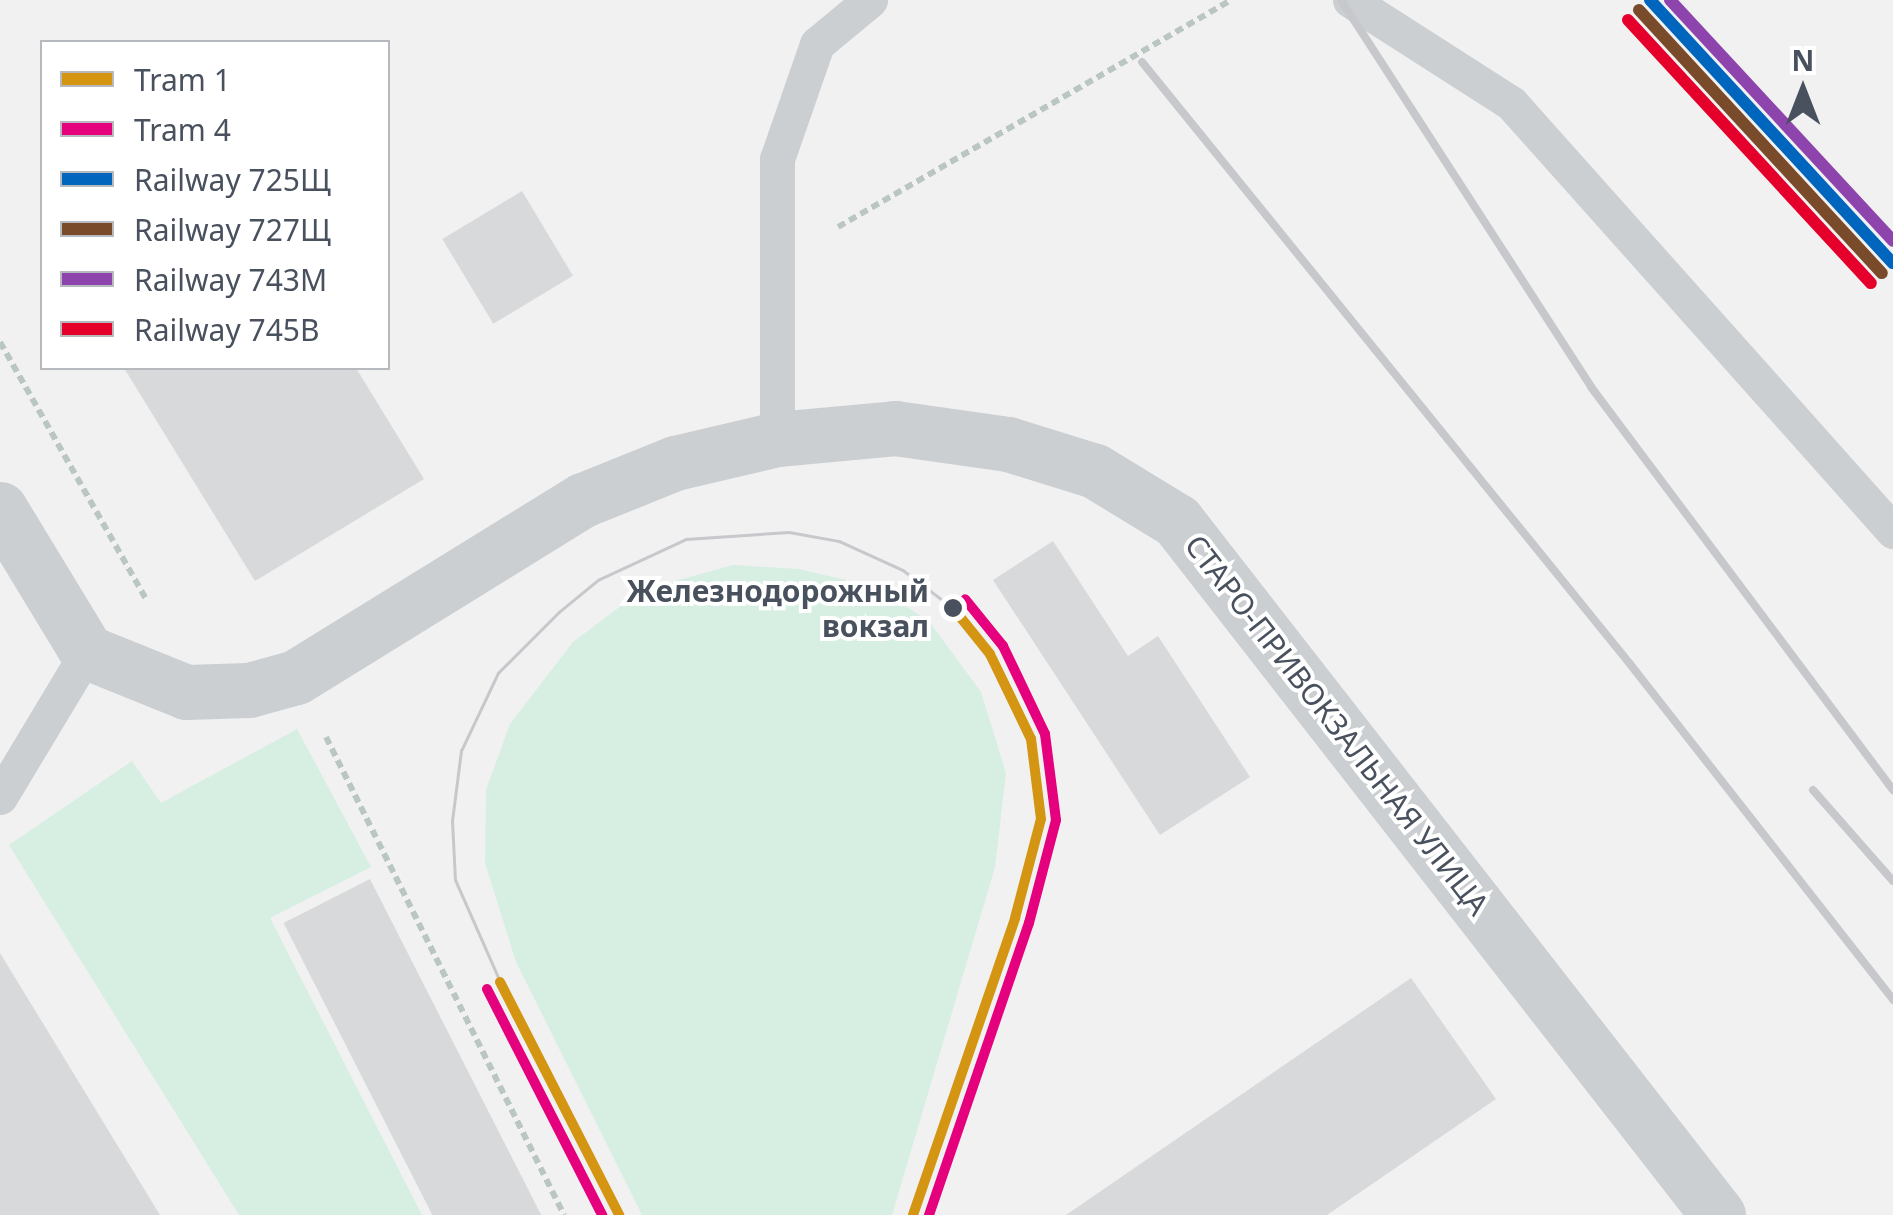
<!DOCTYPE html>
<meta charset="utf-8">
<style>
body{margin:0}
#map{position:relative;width:1893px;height:1215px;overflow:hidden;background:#f1f1f1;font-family:"Noto Sans",sans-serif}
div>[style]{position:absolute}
.green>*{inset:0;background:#d6efe2}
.building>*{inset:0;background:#d8d9db;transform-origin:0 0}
.path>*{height:6px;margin-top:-3px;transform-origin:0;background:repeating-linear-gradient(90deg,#bac6c2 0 8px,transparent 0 13px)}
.lane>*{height:35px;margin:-17.5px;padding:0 17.5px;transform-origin:17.5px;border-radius:17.5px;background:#cccfd2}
.street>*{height:55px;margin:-27.5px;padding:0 27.5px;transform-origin:27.5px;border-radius:27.5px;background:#cccfd2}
.tram>*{height:2.5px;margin:-1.25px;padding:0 1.25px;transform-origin:1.25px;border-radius:1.25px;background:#c6c8cb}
.rail>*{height:8px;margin:-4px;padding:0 4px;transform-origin:4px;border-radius:4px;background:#c6c8cb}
.rail-1>*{height:12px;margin:-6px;padding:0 6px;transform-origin:6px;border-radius:6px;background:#0065bd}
.rail-2>*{height:12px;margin:-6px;padding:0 6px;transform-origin:6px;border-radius:6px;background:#7a4b2a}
.rail-3>*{height:12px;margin:-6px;padding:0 6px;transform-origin:6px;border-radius:6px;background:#8e44ad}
.rail-4>*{height:12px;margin:-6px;padding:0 6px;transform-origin:6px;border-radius:6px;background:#e4002b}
.tram-1>*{height:10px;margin:-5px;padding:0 5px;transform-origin:5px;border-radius:5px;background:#d49513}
.tram-2>*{height:10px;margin:-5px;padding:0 5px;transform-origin:5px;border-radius:5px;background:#e5007d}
.dots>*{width:28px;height:28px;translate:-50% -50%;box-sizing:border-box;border:5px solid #fff;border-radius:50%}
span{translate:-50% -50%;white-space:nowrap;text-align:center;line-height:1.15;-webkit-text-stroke:8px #fff;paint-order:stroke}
.stop-label{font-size:30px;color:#48515d;font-weight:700}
.right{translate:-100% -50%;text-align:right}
.street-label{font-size:30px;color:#48515d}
.legend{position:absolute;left:40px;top:40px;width:350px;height:330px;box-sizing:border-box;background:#fff;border:2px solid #b6b9be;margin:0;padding:12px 18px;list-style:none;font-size:30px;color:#48515d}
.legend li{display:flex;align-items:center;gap:20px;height:50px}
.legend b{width:50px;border:2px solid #b6b9be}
.north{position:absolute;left:1753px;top:40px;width:100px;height:100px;-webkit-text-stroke:8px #fff;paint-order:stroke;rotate:0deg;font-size:28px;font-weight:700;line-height:40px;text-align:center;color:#48515d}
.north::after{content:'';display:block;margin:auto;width:35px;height:45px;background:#48515d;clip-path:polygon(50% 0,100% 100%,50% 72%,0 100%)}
</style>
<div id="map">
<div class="green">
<div style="clip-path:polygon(733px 565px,798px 569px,872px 586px,928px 620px,981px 692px,1006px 773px,995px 867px,892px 1215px,642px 1215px,516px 962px,485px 863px,486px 790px,510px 724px,573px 642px,642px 590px)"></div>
<div style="clip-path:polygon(297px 729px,371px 867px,270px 918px,422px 1215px,239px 1215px,9px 845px,132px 761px,161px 803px)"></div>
</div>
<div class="building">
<div style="left:522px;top:191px;width:99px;height:93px;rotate:59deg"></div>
<div style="clip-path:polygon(124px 368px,356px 368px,424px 479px,255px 581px)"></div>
<div style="clip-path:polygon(1053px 541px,1128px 656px,1158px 636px,1250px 777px,1160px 835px,993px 580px)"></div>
<div style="left:370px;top:879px;width:378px;height:97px;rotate:63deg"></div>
<div style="clip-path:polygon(0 953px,160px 1215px,0 1215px)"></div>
<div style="clip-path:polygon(1411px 978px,1496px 1099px,1327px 1215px,1066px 1215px)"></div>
</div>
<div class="path">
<div style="left:838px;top:227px;width:454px;rotate:-30deg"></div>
<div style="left:0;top:342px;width:296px;rotate:60.4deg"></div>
<div style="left:326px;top:737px;width:534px;rotate:63.53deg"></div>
</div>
<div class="lane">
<div style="left:1350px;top:0;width:191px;rotate:32.6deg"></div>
<div style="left:1511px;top:103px;width:574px;rotate:48.25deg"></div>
<div style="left:777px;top:439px;width:280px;rotate:-90deg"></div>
<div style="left:777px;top:159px;width:122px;rotate:-70.8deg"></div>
<div style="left:817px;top:44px;width:69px;rotate:-39.7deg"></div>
<div style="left:0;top:797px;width:169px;rotate:-59deg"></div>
</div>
<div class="street">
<div style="left:0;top:509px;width:167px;rotate:58.7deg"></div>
<div style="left:87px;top:652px;width:107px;rotate:22deg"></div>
<div style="left:186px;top:692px;width:63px;rotate:-1.8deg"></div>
<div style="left:249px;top:690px;width:49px;rotate:-15.5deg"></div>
<div style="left:296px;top:677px;width:337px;rotate:-31.7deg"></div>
<div style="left:583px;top:500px;width:99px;rotate:-21.9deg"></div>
<div style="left:675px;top:463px;width:105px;rotate:-13.2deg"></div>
<div style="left:777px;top:439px;width:119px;rotate:-5.3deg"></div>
<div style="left:895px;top:428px;width:114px;rotate:8.1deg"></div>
<div style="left:1008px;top:444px;width:91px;rotate:17.2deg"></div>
<div style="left:1095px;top:471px;width:96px;rotate:31.4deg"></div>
<div style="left:1177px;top:521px;width:880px;rotate:52.06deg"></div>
</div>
<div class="tram">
<div style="left:500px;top:982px;width:111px;rotate:-113.8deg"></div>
<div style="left:455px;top:880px;width:59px;rotate:-92.9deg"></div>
<div style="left:452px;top:821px;width:71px;rotate:-82.7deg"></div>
<div style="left:461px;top:751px;width:86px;rotate:-64.6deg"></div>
<div style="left:498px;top:673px;width:86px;rotate:-45deg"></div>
<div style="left:559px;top:612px;width:50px;rotate:-39.4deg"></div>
<div style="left:598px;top:580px;width:97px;rotate:-25deg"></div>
<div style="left:686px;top:539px;width:103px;rotate:-3.9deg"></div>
<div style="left:789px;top:532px;width:51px;rotate:10.2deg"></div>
<div style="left:839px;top:541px;width:70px;rotate:24.4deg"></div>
<div style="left:903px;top:570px;width:63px;rotate:37.2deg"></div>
</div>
<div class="rail">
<div style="left:1341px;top:0;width:461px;rotate:57.1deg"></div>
<div style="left:1591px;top:387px;width:504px;rotate:53.15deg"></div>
<div style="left:1142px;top:62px;width:775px;rotate:50.97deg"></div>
<div style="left:1630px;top:664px;width:427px;rotate:51.9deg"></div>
<div style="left:1813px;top:790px;width:121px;rotate:48.7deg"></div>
</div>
<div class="rail-1">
<div style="left:1650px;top:0;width:358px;rotate:47.3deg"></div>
</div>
<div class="rail-2">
<div style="left:1639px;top:10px;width:358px;rotate:47.3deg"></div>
</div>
<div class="rail-3">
<div style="left:1670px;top:0;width:328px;rotate:47.2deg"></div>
</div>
<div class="rail-4">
<div style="left:1628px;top:20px;width:358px;rotate:47.3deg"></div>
</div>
<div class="tram-1">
<div style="left:500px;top:982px;width:262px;rotate:62.9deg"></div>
<div style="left:913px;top:1215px;width:314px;rotate:-71deg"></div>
<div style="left:1015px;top:918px;width:102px;rotate:-75.3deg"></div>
<div style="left:1041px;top:819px;width:81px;rotate:-97.1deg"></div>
<div style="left:1031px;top:739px;width:94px;rotate:-115.8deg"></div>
<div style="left:990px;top:654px;width:59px;rotate:-128.8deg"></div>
</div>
<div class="tram-2">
<div style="left:487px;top:989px;width:254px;rotate:63deg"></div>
<div style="left:929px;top:1215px;width:309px;rotate:-71.1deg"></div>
<div style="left:1029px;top:923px;width:106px;rotate:-75.3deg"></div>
<div style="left:1056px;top:820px;width:87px;rotate:-97.3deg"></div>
<div style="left:1045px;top:734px;width:98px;rotate:-115.5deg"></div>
<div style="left:1003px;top:646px;width:60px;rotate:-129deg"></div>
</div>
<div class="dots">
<div style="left:953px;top:608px;background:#48515d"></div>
</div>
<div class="stop-label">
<span class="right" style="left:929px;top:608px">Железнодорожный<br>вокзал</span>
</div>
<div class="street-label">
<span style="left:1337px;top:725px;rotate:52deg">СТАРО-ПРИВОКЗАЛЬНАЯ УЛИЦА</span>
</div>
<ul class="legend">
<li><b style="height:12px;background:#d49513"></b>Tram 1</li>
<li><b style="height:12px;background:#e5007d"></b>Tram 4</li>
<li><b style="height:12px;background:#0065bd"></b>Railway 725Щ</li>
<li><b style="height:12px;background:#7a4b2a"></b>Railway 727Щ</li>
<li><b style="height:12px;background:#8e44ad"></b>Railway 743М</li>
<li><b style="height:12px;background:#e4002b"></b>Railway 745В</li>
</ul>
<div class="north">N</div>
</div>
